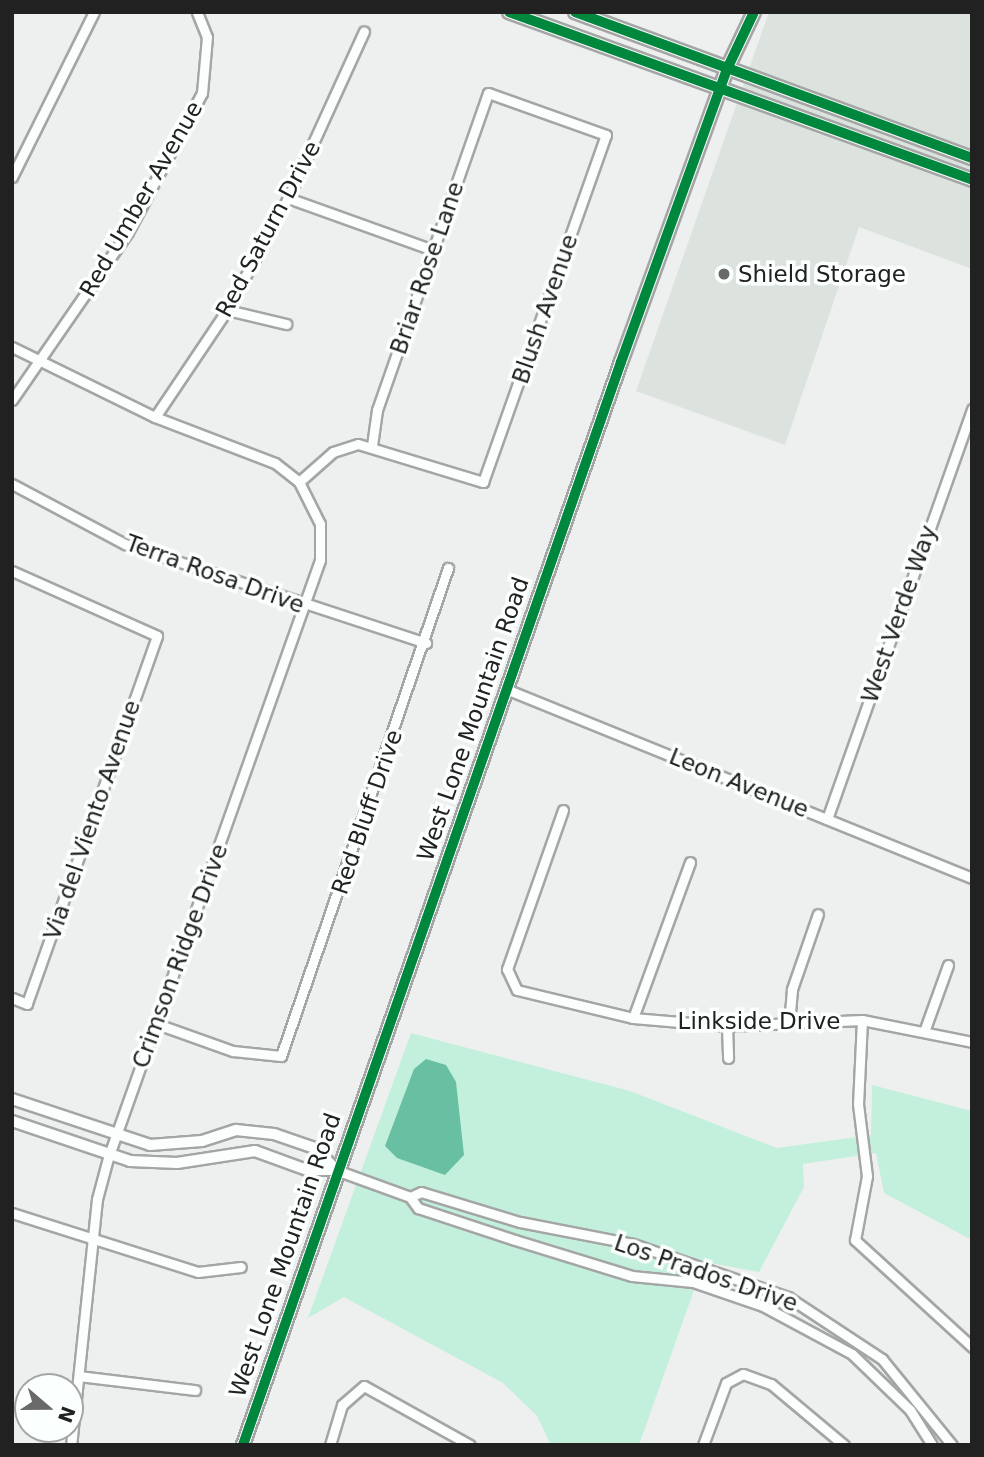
<!DOCTYPE html>
<style>
body{margin:0}
#map{position:relative;width:984px;height:1457px;overflow:hidden;background:#eef0ef;font-family:"DejaVu Sans",sans-serif}
div>[style]{position:absolute}
.built>*{inset:0;background:#dce3df}
.green>*{inset:0;background:#c3f0dc}
.water>*{inset:0;background:#68bfa1}
.roads{filter:drop-shadow(2px 0 #a4a6a5) drop-shadow(-2px 0 #a4a6a5) drop-shadow(0 2px #a4a6a5) drop-shadow(0 -2px #a4a6a5)}
.minor>*{height:9px;margin:-4.5px;padding:0 4.5px;transform-origin:4.5px;border-radius:4.5px;background:#fcfdfd}
.tertiary>*{height:10px;margin:-5px;padding:0 5px;transform-origin:5px;border-radius:5px;background:#fcfdfd}
.secondary>*{height:12px;margin:-6px;padding:0 6px;transform-origin:6px;border-radius:6px;background:#fcfdfd}
.cycleway>*{height:10px;margin:-5px;padding:0 5px;transform-origin:5px;border-radius:5px;background:#00873e}
.dots>*{width:19px;height:19px;translate:-50% -50%;box-sizing:border-box;border:4px solid #fbfffd;border-radius:50%}
span{translate:-50% -50%;white-space:nowrap;text-align:center;line-height:1.15;-webkit-text-stroke:7px #fbfffd;paint-order:stroke}
.street-label{font-size:23px;color:#202120}
.poi-label{font-size:23px;color:#202120}
.left{translate:0 -50%;text-align:left}
.frame{position:absolute;inset:0;border:14px solid #202120;pointer-events:none}
.north{position:absolute;left:14px;top:1373px;width:70px;height:70px;box-sizing:border-box;background:#fbfffd;border:2px solid #a3a6a5;border-radius:50%;rotate:110deg;font-size:19px;font-weight:700;line-height:28px;text-align:center;color:#202120}
.north::after{content:'';display:block;margin:auto;width:24px;height:32px;background:#686968;clip-path:polygon(50% 0,100% 100%,50% 72%,0 100%)}
</style>
<div id="map">
<div class="built">
<div style="clip-path:polygon(769px 12px,972px 12px,972px 269px,859px 227px,785px 445px,636px 391px)"></div>
</div>
<div class="green">
<div style="clip-path:polygon(411px 1033px,630px 1091px,777px 1148px,871px 1135px,872px 1085px,972px 1111px,972px 1240px,884px 1193px,876px 1153px,803px 1164px,804px 1187px,759px 1272px,704px 1262px,639px 1445px,551px 1445px,537px 1416px,503px 1383px,344px 1297px,308px 1318px)"></div>
</div>
<div class="water">
<div style="clip-path:polygon(426px 1059px,446px 1065px,456px 1082px,464px 1155px,445px 1175px,397px 1158px,385px 1146px,414px 1069px)"></div>
</div>
<div class="roads">
<div class="minor">
<div style="left:12px;top:177px;width:184px;rotate:-63.6deg"></div>
<div style="left:288px;top:198px;width:154px;rotate:19.7deg"></div>
<div style="left:227px;top:310px;width:61px;rotate:13.3deg"></div>
<div style="left:12px;top:347px;width:159px;rotate:26.1deg"></div>
<div style="left:155px;top:417px;width:129px;rotate:21deg"></div>
<div style="left:275px;top:463px;width:31px;rotate:38deg"></div>
<div style="left:299px;top:482px;width:47px;rotate:63.4deg"></div>
<div style="left:320px;top:524px;width:36px;rotate:90deg"></div>
<div style="left:320px;top:560px;width:634px;rotate:109.52deg"></div>
<div style="left:108px;top:1158px;width:42px;rotate:105deg"></div>
<div style="left:97px;top:1199px;width:247px;rotate:96deg"></div>
<div style="left:12px;top:400px;width:204px;rotate:-55.4deg"></div>
<div style="left:128px;top:232px;width:157px;rotate:-62deg"></div>
<div style="left:202px;top:93px;width:56px;rotate:-84.9deg"></div>
<div style="left:207px;top:37px;width:27px;rotate:-112deg"></div>
<div style="left:155px;top:417px;width:129px;rotate:-56.1deg"></div>
<div style="left:227px;top:310px;width:128px;rotate:-61.4deg"></div>
<div style="left:288px;top:198px;width:183px;rotate:-65.5deg"></div>
<div style="left:299px;top:482px;width:45px;rotate:-41.4deg"></div>
<div style="left:333px;top:452px;width:26px;rotate:-18deg"></div>
<div style="left:358px;top:444px;width:131px;rotate:16.9deg"></div>
<div style="left:483px;top:482px;width:368px;rotate:-70.5deg"></div>
<div style="left:606px;top:135px;width:125px;rotate:-160.4deg"></div>
<div style="left:488px;top:93px;width:336px;rotate:109.3deg"></div>
<div style="left:377px;top:410px;width:34px;rotate:98deg"></div>
<div style="left:12px;top:484px;width:128px;rotate:28deg"></div>
<div style="left:125px;top:544px;width:317px;rotate:18.2deg"></div>
<div style="left:12px;top:571px;width:159px;rotate:24.1deg"></div>
<div style="left:157px;top:636px;width:390px;rotate:109.5deg"></div>
<div style="left:27px;top:1004px;width:16px;rotate:-158deg"></div>
<div style="left:506px;top:689px;width:503px;rotate:22.08deg"></div>
<div style="left:563px;top:810px;width:169px;rotate:109.4deg"></div>
<div style="left:507px;top:969px;width:23px;rotate:65deg"></div>
<div style="left:517px;top:990px;width:119px;rotate:13.6deg"></div>
<div style="left:633px;top:1018px;width:94px;rotate:4.9deg"></div>
<div style="left:727px;top:1026px;width:135px;rotate:-2.5deg"></div>
<div style="left:862px;top:1020px;width:112px;rotate:11.3deg"></div>
<div style="left:827px;top:819px;width:435px;rotate:-70.5deg"></div>
<div style="left:633px;top:1018px;width:166px;rotate:-69.9deg"></div>
<div style="left:862px;top:1020px;width:84px;rotate:92.7deg"></div>
<div style="left:858px;top:1104px;width:73px;rotate:82.9deg"></div>
<div style="left:867px;top:1176px;width:65px;rotate:100.6deg"></div>
<div style="left:855px;top:1240px;width:159px;rotate:42.4deg"></div>
<div style="left:157px;top:1024px;width:81px;rotate:19.6deg"></div>
<div style="left:233px;top:1051px;width:48px;rotate:5.9deg"></div>
<div style="left:281px;top:1056px;width:516px;rotate:-71.11deg"></div>
<div style="left:789px;top:1024px;width:35px;rotate:-85deg"></div>
<div style="left:792px;top:989px;width:79px;rotate:-70.9deg"></div>
<div style="left:727px;top:1026px;width:32px;rotate:88deg"></div>
<div style="left:925px;top:1029px;width:68px;rotate:-70.2deg"></div>
<div style="left:336px;top:1170px;width:79px;rotate:20deg"></div>
<div style="left:410px;top:1197px;width:14px;rotate:54deg"></div>
<div style="left:418px;top:1208px;width:102px;rotate:18.3deg"></div>
<div style="left:515px;top:1240px;width:122px;rotate:17.1deg"></div>
<div style="left:632px;top:1276px;width:61px;rotate:5.6deg"></div>
<div style="left:693px;top:1282px;width:74px;rotate:18.9deg"></div>
<div style="left:763px;top:1306px;width:101px;rotate:28.3deg"></div>
<div style="left:852px;top:1354px;width:81px;rotate:44deg"></div>
<div style="left:910px;top:1410px;width:41px;rotate:57.8deg"></div>
<div style="left:410px;top:1197px;width:12px;rotate:-24deg"></div>
<div style="left:421px;top:1192px;width:103px;rotate:16.9deg"></div>
<div style="left:520px;top:1222px;width:115px;rotate:11deg"></div>
<div style="left:633px;top:1244px;width:164px;rotate:18.9deg"></div>
<div style="left:788px;top:1297px;width:113px;rotate:33.4deg"></div>
<div style="left:882px;top:1359px;width:111px;rotate:50.9deg"></div>
<div style="left:12px;top:1213px;width:195px;rotate:17.6deg"></div>
<div style="left:198px;top:1272px;width:43px;rotate:-6.6deg"></div>
<div style="left:79px;top:1376px;width:117px;rotate:6.9deg"></div>
<div style="left:330px;top:1445px;width:42px;rotate:-73.3deg"></div>
<div style="left:342px;top:1405px;width:29px;rotate:-41deg"></div>
<div style="left:364px;top:1386px;width:121px;rotate:29.1deg"></div>
<div style="left:703px;top:1445px;width:66px;rotate:-69.6deg"></div>
<div style="left:726px;top:1383px;width:19px;rotate:-28deg"></div>
<div style="left:743px;top:1374px;width:30px;rotate:20deg"></div>
<div style="left:771px;top:1384px;width:95px;rotate:39.9deg"></div>
</div>
<div class="tertiary">
<div style="left:12px;top:1099px;width:145px;rotate:18.4deg"></div>
<div style="left:150px;top:1145px;width:52px;rotate:-4.4deg"></div>
<div style="left:202px;top:1141px;width:36px;rotate:-18deg"></div>
<div style="left:236px;top:1130px;width:38px;rotate:6deg"></div>
<div style="left:274px;top:1134px;width:43px;rotate:18.9deg"></div>
<div style="left:315px;top:1148px;width:30px;rotate:46deg"></div>
<div style="left:12px;top:1121px;width:125px;rotate:18.7deg"></div>
<div style="left:130px;top:1161px;width:47px;rotate:2.4deg"></div>
<div style="left:177px;top:1163px;width:79px;rotate:-8.7deg"></div>
<div style="left:255px;top:1151px;width:55px;rotate:20.1deg"></div>
<div style="left:307px;top:1170px;width:29px"></div>
</div>
<div class="secondary">
<div style="left:509px;top:12px;width:493px;rotate:19.9deg"></div>
<div style="left:575px;top:12px;width:423px;rotate:20.2deg"></div>
<div style="left:243px;top:1445px;width:1147px;rotate:-70.76deg"></div>
<div style="left:621px;top:362px;width:314px;rotate:-70.1deg"></div>
<div style="left:728px;top:67px;width:61px;rotate:-64.7deg"></div>
</div>
</div>
<div class="cycleway">
<div style="left:509px;top:12px;width:493px;rotate:19.9deg"></div>
<div style="left:575px;top:12px;width:423px;rotate:20.2deg"></div>
<div style="left:243px;top:1445px;width:1147px;rotate:-70.76deg"></div>
<div style="left:621px;top:362px;width:314px;rotate:-70.1deg"></div>
<div style="left:728px;top:67px;width:61px;rotate:-64.7deg"></div>
</div>
<div class="dots">
<div style="left:724px;top:274px;background:#686968"></div>
</div>
<div class="street-label">
<span style="left:141px;top:199px;rotate:-60deg">Red Umber Avenue</span>
<span style="left:268px;top:229px;rotate:-62deg">Red Saturn Drive</span>
<span style="left:427px;top:268px;rotate:-71deg">Briar Rose Lane</span>
<span style="left:545px;top:309px;rotate:-71deg">Blush Avenue</span>
<span style="left:215px;top:574px;rotate:20deg">Terra Rosa Drive</span>
<span style="left:899px;top:614px;rotate:-71deg">West Verde Way</span>
<span style="left:473px;top:719px;rotate:-71deg">West Lone Mountain Road</span>
<span style="left:739px;top:783px;rotate:22deg">Leon Avenue</span>
<span style="left:367px;top:812px;rotate:-71deg">Red Bluff Drive</span>
<span style="left:92px;top:820px;rotate:-71deg">Via del Viento Avenue</span>
<span style="left:180px;top:956px;rotate:-70deg">Crimson Ridge Drive</span>
<span style="left:759px;top:1021px">Linkside Drive</span>
<span style="left:285px;top:1255px;rotate:-71deg">West Lone Mountain Road</span>
<span style="left:706px;top:1273px;rotate:19deg">Los Prados Drive</span>
</div>
<div class="poi-label">
<span class="left" style="left:738px;top:274px">Shield Storage</span>
</div>
<div class="frame"></div>
<div class="north">N</div>
</div>
